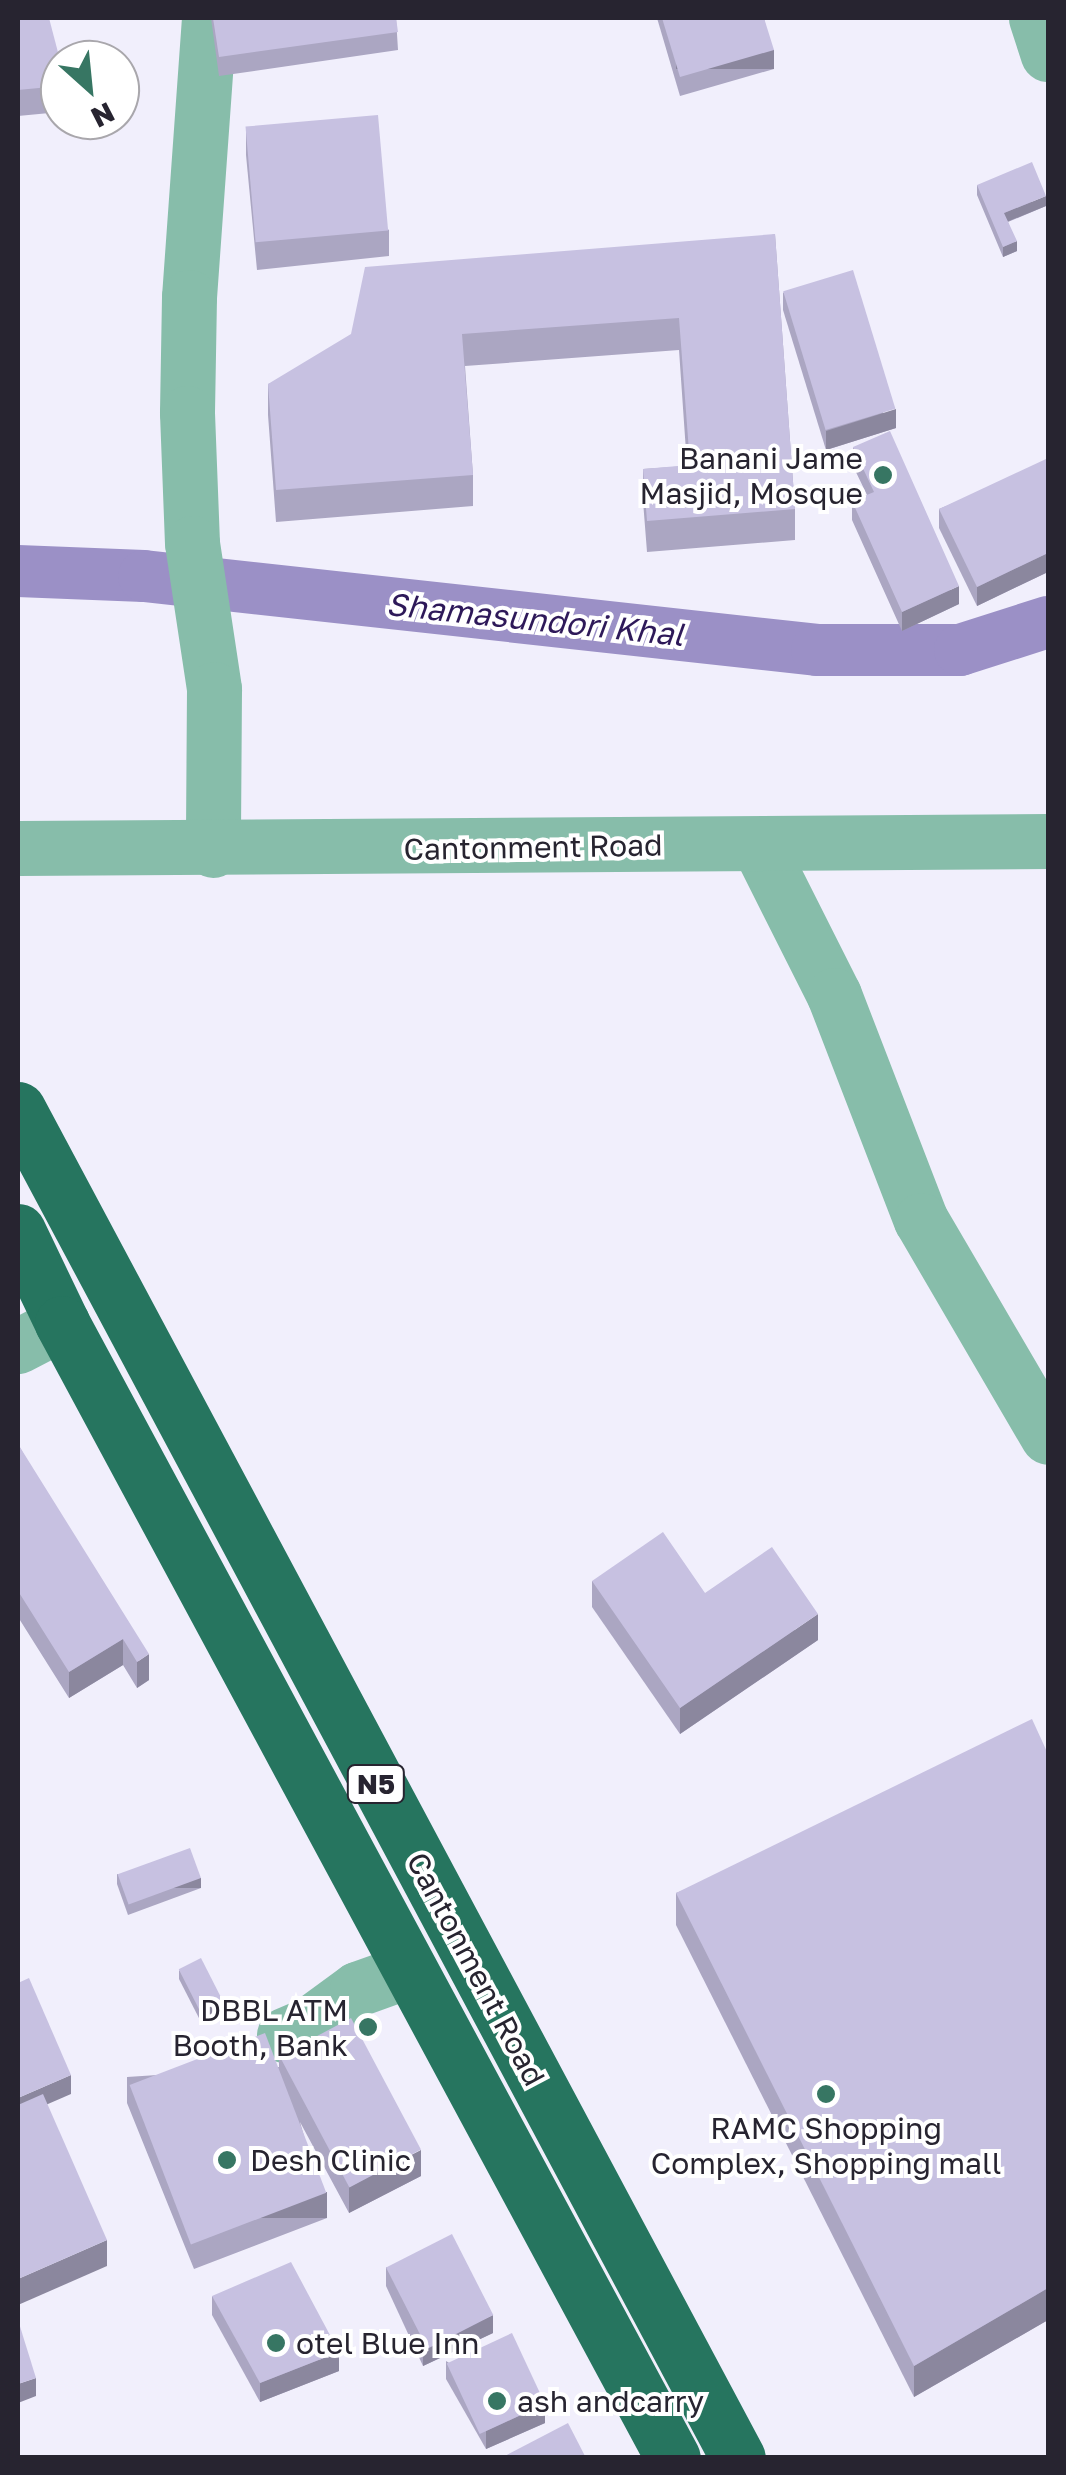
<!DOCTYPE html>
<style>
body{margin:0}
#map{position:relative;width:1066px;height:2475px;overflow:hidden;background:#f1effc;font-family:"Golos Text",sans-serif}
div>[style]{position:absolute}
.canal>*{height:52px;margin:-26px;padding:0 26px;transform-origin:26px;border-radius:26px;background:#9b90c6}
.minor>*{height:55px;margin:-27.5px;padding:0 27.5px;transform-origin:27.5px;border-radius:27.5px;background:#87bdaa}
.highway>*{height:55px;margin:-27.5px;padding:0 27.5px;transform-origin:27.5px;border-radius:27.5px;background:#26755f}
.wall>*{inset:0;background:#aba6c2}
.shaded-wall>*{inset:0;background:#8b879e;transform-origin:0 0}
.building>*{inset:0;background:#c7c1e1;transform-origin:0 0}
.dots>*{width:28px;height:28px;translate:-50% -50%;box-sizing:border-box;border:5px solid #fff;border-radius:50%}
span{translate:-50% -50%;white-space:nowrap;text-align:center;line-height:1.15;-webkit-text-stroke:8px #fff;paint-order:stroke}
.shield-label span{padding:2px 8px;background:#fff;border:2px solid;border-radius:8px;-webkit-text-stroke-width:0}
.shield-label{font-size:28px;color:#272430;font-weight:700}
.poi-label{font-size:30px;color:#272430}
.right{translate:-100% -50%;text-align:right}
.left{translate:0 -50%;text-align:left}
.street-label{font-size:30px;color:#272430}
.water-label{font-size:32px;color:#2e1959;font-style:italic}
.frame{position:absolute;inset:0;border:20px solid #272430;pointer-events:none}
.north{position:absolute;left:40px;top:40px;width:100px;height:100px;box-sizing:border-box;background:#fff;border:2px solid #a9a7ac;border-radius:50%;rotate:153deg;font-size:28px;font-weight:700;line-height:40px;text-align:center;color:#272430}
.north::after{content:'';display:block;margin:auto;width:35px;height:45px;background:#377663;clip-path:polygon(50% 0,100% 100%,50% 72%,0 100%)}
</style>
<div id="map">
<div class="canal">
<div style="left:18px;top:571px;width:126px;rotate:2.3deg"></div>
<div style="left:144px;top:576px;width:677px;rotate:6.27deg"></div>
<div style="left:817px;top:650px;width:143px"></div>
<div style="left:960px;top:650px;width:92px;rotate:-17.7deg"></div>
</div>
<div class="minor">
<div style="left:209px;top:18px;width:280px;rotate:94.1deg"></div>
<div style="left:189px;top:297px;width:116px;rotate:91deg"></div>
<div style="left:187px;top:413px;width:130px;rotate:87.8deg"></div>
<div style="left:192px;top:543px;width:148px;rotate:81.4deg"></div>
<div style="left:214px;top:689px;width:161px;rotate:90.4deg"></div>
<div style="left:1036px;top:18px;width:38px;rotate:72deg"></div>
<div style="left:758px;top:844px;width:169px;rotate:63.3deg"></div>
<div style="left:834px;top:995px;width:241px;rotate:68.9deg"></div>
<div style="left:921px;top:1220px;width:251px;rotate:59.7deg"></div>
<div style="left:18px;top:848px;width:1030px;rotate:-0.39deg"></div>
<div style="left:18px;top:1346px;width:50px;rotate:-27.6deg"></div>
<div style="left:284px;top:2035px;width:26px;rotate:-23deg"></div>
<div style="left:308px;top:2025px;width:61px;rotate:-36.3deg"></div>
<div style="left:357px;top:1989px;width:56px;rotate:-19.7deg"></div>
</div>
<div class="highway">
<div style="left:18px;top:1109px;width:1529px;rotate:61.91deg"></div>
<div style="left:18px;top:1231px;width:102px;rotate:64.4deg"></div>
<div style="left:62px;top:1323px;width:1289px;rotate:61.71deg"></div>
</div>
<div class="wall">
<div style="clip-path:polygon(18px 18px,60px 60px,60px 112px,18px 116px)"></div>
<div style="clip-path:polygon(211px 18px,396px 18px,398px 50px,219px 76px)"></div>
<div style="clip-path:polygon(657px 18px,764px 18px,774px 69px,680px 96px)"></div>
<div style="clip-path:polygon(246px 129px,389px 230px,389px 256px,257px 270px,246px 155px)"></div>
<div style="clip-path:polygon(977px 185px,1046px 206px,1008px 222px,1017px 251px,1003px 257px,977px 195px)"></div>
<div style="clip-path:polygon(775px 234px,795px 509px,795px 540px,647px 552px,643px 501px,643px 469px,687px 466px,679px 350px,465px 366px,473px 475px,473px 506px,276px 522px,268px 415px,268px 384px)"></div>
<div style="clip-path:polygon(783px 292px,896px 428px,826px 450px,783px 310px)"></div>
<div style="clip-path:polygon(853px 447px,959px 604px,902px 631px,852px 520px,852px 501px,867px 495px,853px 466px)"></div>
<div style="clip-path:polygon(1048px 464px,1048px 572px,977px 606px,939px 528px,939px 509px)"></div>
<div style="clip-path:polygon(18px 1444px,149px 1680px,137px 1688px,123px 1665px,69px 1698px,18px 1617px)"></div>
<div style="clip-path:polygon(592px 1581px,705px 1593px,818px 1640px,680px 1734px,592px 1607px)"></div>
<div style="clip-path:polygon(1048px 1754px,1048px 2320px,914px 2397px,676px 1925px,676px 1893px)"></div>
<div style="clip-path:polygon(117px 1874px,201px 1888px,128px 1915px,117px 1884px)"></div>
<div style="clip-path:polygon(179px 1970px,222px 2010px,201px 2022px,179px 1979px)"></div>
<div style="clip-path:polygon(279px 2055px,421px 2176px,349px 2213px,300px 2122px,327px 2218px,194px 2269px,127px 2103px,127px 2077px,279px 2067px)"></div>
<div style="clip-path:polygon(386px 2267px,493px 2333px,423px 2366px,386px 2286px)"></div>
<div style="clip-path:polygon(212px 2296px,339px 2371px,260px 2402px,212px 2315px)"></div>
<div style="clip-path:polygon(446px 2361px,545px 2423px,486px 2449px,446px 2379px)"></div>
</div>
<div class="shaded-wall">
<div style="left:774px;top:50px;width:19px;height:98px;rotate:90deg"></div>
<div style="clip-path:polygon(1046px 196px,1046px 206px,1004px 223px,1004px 213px)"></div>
<div style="clip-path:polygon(1017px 241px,1017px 251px,1003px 257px,1003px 247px)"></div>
<div style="clip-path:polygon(896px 409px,896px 428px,826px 450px,826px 431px)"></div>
<div style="clip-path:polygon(1048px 553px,1048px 572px,977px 606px,977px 587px)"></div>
<div style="clip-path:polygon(959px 586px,959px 604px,902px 631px,902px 612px)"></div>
<div style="clip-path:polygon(818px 1614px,818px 1640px,680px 1734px,680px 1708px)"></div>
<div style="clip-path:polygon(123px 1639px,123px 1665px,69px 1698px,69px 1672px)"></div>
<div style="clip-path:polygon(149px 1654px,149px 1680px,137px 1688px,137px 1662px)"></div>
<div style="left:201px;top:1878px;width:10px;height:78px;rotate:90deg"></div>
<div style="clip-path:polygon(222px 2000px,222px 2010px,201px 2022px,201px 2012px)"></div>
<div style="clip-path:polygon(71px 2075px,71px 2094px,18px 2117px,18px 2098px)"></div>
<div style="clip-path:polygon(421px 2150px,421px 2176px,349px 2213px,349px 2187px)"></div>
<div style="left:327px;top:2192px;width:26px;height:142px;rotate:90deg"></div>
<div style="clip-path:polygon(107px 2240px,107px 2266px,18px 2305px,18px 2279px)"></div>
<div style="clip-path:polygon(1048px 2288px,1048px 2320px,914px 2397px,914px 2366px)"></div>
<div style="clip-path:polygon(493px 2315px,493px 2333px,423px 2366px,423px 2347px)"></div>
<div style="clip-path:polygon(339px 2352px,339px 2371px,260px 2402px,260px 2383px)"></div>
<div style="clip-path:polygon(36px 2378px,36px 2396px,18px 2403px,18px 2384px)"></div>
<div style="clip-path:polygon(545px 2404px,545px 2423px,486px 2449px,486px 2431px)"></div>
</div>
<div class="building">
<div style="clip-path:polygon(18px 18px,49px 18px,60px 60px,60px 86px,18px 90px)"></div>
<div style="clip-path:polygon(213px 18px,396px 18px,398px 32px,219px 57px)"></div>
<div style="clip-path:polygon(662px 18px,764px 18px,774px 50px,680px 77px)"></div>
<div style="left:378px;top:115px;width:116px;height:133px;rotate:85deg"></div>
<div style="clip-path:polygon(1032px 162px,1046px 196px,1004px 213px,1017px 241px,1003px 247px,977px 185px)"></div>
<div style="clip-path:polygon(775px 234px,795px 509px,647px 521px,643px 469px,690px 465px,679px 318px,462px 334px,473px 475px,276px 490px,268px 384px,351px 334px,365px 267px)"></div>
<div style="left:853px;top:270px;width:145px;height:73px;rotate:73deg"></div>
<div style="clip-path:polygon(890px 431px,959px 586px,902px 612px,852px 501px,874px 492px,853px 447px)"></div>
<div style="clip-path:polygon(1046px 459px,1048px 464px,1048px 553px,977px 587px,939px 509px)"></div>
<div style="clip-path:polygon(18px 1444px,149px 1654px,137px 1662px,123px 1639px,69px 1672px,18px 1591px)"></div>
<div style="clip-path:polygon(663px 1532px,705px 1593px,772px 1547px,818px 1614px,680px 1708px,592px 1581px)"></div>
<div style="clip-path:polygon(1032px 1719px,1048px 1754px,1048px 2288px,914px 2366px,676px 1893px)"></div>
<div style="left:190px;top:1848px;width:32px;height:77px;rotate:70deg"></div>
<div style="left:201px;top:1958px;width:47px;height:25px;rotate:63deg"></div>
<div style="clip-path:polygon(29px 1978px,71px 2075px,18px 2098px,18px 1983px)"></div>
<div style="left:351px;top:2018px;width:149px;height:81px;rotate:62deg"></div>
<div style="left:265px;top:2033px;width:171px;height:145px;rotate:69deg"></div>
<div style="clip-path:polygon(43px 2094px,107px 2240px,18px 2279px,18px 2105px)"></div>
<div style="left:452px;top:2234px;width:91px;height:74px;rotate:63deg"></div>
<div style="clip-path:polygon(291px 2262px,339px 2352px,260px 2383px,212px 2296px)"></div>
<div style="clip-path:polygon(18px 2320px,36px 2378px,18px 2384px)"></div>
<div style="left:512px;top:2333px;width:78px;height:72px;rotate:65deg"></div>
<div style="clip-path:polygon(568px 2423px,586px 2458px,501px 2458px)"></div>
</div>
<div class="dots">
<div style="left:883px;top:475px;background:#377663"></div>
<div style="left:368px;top:2027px;background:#377663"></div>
<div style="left:826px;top:2094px;background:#377663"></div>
<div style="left:227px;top:2160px;background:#377663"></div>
<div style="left:276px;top:2343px;background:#377663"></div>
<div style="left:497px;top:2401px;background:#377663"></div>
</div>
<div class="shield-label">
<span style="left:376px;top:1784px">N5</span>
</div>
<div class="poi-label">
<span class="right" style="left:863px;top:475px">Banani Jame<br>Masjid, Mosque</span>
<span class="right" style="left:348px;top:2027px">DBBL ATM<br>Booth, Bank</span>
<span style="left:826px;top:2145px">RAMC Shopping<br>Complex, Shopping mall</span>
<span class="left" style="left:250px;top:2160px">Desh Clinic</span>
<span class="left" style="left:296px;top:2343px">otel Blue Inn</span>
<span class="left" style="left:517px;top:2401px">ash andcarry</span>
</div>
<div class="street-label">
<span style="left:533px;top:847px;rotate:-1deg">Cantonment Road</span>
<span style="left:476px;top:1969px;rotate:62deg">Cantonment Road</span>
</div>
<div class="water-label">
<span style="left:535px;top:619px;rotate:6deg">Shamasundori Khal</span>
</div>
<div class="frame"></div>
<div class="north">N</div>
</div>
